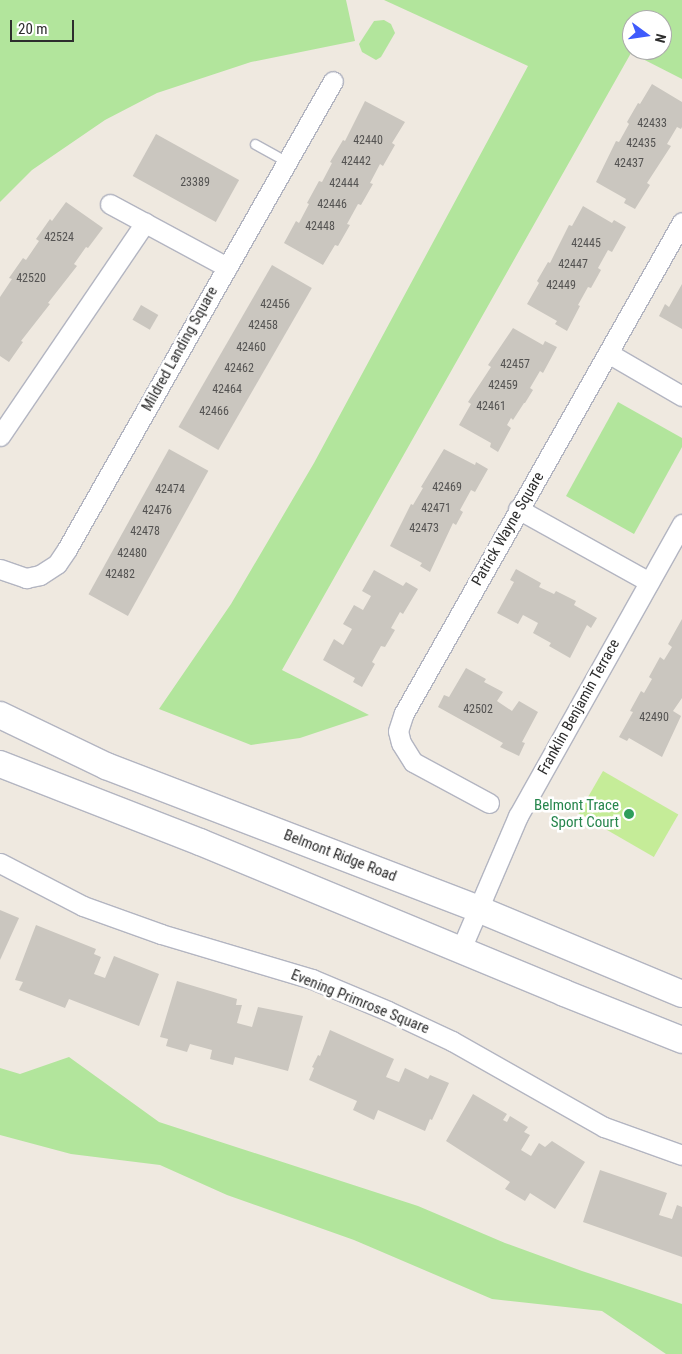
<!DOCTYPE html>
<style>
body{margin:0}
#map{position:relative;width:682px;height:1354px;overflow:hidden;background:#efe9e0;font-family:"Roboto Condensed",sans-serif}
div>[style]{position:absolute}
.green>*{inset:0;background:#b2e59c}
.pitch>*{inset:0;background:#c5ec98;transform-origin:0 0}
.building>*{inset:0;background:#cac6bf;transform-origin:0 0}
.roads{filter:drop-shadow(1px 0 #b3b5c1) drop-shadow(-1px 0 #b3b5c1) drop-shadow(0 1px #b3b5c1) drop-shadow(0 -1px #b3b5c1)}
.lane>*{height:9px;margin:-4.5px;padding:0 4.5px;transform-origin:4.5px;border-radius:4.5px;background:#fff}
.street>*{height:19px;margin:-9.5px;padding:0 9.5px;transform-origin:9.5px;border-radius:9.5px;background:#fff}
.secondary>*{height:26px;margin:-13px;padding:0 13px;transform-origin:13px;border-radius:13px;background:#fff}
.dots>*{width:14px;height:14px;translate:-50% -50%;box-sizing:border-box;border:2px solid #fff;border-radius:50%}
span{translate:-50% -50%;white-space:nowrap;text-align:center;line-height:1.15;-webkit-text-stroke:5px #fff;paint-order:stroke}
.number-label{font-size:12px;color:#545352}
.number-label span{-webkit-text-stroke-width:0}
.street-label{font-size:15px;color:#2d2d2d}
.leisure-label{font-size:15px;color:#27864d}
.right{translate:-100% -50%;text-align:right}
.north{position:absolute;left:622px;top:10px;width:50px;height:50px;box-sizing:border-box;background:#fff;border:1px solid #ababab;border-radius:50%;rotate:104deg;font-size:14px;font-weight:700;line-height:20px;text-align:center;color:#2d2d2d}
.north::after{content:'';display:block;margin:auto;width:18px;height:22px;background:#3f5bfc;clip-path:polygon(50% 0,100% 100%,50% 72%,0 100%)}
.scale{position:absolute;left:10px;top:20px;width:64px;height:22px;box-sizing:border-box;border:2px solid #2d2d2d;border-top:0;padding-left:6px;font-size:15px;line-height:18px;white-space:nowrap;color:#2d2d2d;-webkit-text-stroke:4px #fff;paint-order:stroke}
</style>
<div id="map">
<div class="green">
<div style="clip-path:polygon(0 0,346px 0,355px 41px,251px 62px,157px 93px,105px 120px,32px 170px,0 202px)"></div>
<div style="clip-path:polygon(evenodd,384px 0,682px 0,682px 79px,631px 53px,282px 670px,369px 715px,300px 738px,251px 745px,159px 709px,231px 604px,314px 463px,528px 66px,384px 0,632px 20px,662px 20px,662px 50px,632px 50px,632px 20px)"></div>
<div style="clip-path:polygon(384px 20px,391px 24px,395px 33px,381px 57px,376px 60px,362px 52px,359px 44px,374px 21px)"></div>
<div style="clip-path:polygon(618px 402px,682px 438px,682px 447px,634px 534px,566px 496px)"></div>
<div style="clip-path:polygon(69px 1057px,159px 1122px,418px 1206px,505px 1243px,582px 1271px,682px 1304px,682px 1354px,666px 1354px,602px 1311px,492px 1299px,354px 1240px,227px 1195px,160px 1165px,71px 1154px,0 1135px,0 1068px,20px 1074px)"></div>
</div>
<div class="pitch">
<div style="left:603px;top:771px;width:87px;height:49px;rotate:30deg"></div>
</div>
<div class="building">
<div style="clip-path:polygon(652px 84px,682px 102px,682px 127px,681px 129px,677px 127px,667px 144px,671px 146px,647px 183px,650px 185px,635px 209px,624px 203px,626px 199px,596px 182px,616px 141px,619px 142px,629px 124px,627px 122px,638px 103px,640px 104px)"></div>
<div style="clip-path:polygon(365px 101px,405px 122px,392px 143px,395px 145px,383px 166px,380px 164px,370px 183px,373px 184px,361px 205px,358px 204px,347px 224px,350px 225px,338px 246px,335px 245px,323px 265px,284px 243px,296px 221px,299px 223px,309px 204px,307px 203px,319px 181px,322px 182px,332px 163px,330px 162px,343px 140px,345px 141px)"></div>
<div style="left:156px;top:134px;width:95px;height:48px;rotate:29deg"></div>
<div style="clip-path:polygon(66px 202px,103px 228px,88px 248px,86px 247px,74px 264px,77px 266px,48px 303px,50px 304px,21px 341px,23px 342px,9px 362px,0 356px,0 297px,12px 279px,9px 278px,23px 258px,26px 260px,39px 241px,36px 239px,50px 219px,52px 221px)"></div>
<div style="clip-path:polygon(583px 206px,612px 223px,614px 220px,626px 227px,612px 252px,608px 250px,598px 268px,601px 270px,591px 288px,588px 287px,578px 305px,580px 306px,567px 331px,555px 324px,557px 321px,527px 304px,539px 283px,537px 281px,548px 262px,550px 263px,569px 225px,572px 226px)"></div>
<div style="left:272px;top:265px;width:46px;height:187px;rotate:30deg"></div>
<div style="clip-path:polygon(682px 284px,682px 329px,659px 316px,665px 304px,669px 307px)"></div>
<div style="left:141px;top:305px;width:20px;height:17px;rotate:30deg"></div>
<div style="clip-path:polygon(513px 328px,543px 345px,545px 341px,557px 347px,543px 373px,540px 371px,530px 388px,533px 390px,525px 403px,524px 403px,513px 420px,511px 418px,507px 425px,511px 428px,498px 452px,490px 447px,491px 443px,459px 425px,471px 404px,468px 402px,491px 367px,488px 365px)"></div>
<div style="left:169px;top:449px;width:45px;height:166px;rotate:29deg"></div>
<div style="clip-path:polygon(444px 449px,475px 465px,476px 462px,488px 469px,475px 492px,471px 490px,460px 510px,463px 512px,456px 525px,453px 523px,430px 572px,420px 566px,422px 563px,390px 546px,411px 504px,413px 505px,423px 488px,421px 487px)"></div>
<div style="clip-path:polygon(516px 569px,541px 583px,539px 587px,554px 594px,556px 591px,576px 601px,574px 605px,597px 618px,591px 628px,587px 625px,570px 658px,549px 646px,551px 643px,533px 633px,538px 623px,523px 615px,518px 624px,497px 613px,514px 582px,510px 580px)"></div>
<div style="clip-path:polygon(374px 570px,403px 586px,406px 582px,418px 589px,403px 614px,400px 612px,391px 628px,395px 630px,385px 647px,381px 646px,372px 662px,375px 664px,362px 687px,353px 682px,355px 678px,323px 660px,334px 639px,343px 645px,352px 629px,343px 624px,354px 605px,363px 610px,371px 596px,362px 591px)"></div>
<div style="clip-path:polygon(682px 619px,682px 698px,673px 711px,681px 716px,662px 757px,629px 738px,627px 741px,619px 737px,633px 712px,630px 711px,641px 691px,644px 693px,652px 679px,649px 677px,660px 657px,664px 660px,672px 647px,668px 644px)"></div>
<div style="clip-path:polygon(466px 668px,486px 679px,484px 682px,503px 692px,497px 701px,512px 711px,519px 701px,538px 712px,522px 742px,525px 743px,519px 756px,500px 747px,503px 743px,438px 707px,444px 695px,449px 697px)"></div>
<div style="clip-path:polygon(0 910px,19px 918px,0 960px)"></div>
<div style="clip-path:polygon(36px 925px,96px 949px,94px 954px,101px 957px,94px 974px,105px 978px,114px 956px,159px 974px,139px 1026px,69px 999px,65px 1008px,19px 990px,23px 982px,15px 980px)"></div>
<div style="clip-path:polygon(177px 981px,237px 999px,236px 1005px,242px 1005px,237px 1023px,252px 1027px,258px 1007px,303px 1016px,288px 1071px,235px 1057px,233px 1065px,210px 1059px,212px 1050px,190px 1044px,187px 1052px,166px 1046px,168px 1039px,160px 1037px)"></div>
<div style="clip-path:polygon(330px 1030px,394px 1059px,386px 1077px,399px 1082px,405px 1068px,428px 1079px,430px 1075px,449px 1083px,432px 1120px,430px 1119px,425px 1131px,378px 1110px,374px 1120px,353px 1110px,357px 1101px,309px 1080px,314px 1068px,312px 1067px,318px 1055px,320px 1056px)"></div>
<div style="clip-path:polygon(473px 1094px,507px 1114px,503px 1120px,507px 1122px,510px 1116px,528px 1127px,524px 1132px,530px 1135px,521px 1150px,531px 1156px,539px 1143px,545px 1147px,552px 1141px,585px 1162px,555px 1209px,530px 1193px,525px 1201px,505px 1189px,510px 1182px,446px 1141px)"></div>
<div style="clip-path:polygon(600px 1170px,667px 1193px,659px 1215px,672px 1219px,677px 1205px,682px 1207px,682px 1257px,583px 1222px)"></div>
</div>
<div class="roads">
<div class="lane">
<div style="left:255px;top:144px;width:37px;rotate:29deg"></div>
</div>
<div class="street">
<div style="left:110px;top:204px;width:133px;rotate:28.3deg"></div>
<div style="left:608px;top:353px;width:86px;rotate:30.2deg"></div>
<div style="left:0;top:436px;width:258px;rotate:-55.8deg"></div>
<div style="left:518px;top:509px;width:150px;rotate:29.1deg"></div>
<div style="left:0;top:569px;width:28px;rotate:19deg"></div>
<div style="left:26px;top:578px;width:14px;rotate:-12deg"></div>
<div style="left:40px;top:575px;width:20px;rotate:-33deg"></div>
<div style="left:57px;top:564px;width:18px;rotate:-56deg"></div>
<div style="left:67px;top:549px;width:538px;rotate:-60.39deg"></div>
<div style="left:489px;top:803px;width:86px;rotate:-151.7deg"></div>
<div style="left:413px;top:762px;width:22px;rotate:-122deg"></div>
<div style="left:401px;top:743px;width:12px;rotate:-104deg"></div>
<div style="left:398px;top:731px;width:19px;rotate:-72deg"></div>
<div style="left:404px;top:713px;width:564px;rotate:-60.48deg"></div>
<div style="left:0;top:863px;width:93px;rotate:27.4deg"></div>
<div style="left:83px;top:906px;width:83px;rotate:19.7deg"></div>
<div style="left:161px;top:934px;width:158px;rotate:16.6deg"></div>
<div style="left:312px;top:979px;width:82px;rotate:22.8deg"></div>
<div style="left:388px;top:1011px;width:71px;rotate:25.1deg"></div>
<div style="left:452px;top:1041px;width:175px;rotate:29.5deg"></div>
<div style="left:604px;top:1127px;width:83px;rotate:19.7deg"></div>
<div style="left:461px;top:949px;width:145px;rotate:-66.8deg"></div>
<div style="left:518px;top:816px;width:335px;rotate:-60.7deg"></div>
</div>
<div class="secondary">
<div style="left:0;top:715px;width:118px;rotate:25.7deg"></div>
<div style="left:106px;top:766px;width:399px;rotate:21deg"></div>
<div style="left:478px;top:909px;width:221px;rotate:22.6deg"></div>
<div style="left:0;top:764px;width:215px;rotate:21.3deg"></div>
<div style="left:200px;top:842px;width:394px;rotate:22.5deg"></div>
<div style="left:564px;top:993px;width:127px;rotate:21.7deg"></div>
</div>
</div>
<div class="dots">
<div style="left:629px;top:814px;background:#2e9e5b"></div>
</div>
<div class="number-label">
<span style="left:652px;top:124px">42433</span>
<span style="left:368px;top:141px">42440</span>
<span style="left:641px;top:144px">42435</span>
<span style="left:356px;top:162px">42442</span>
<span style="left:629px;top:164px">42437</span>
<span style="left:195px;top:183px">23389</span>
<span style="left:344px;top:184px">42444</span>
<span style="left:332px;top:205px">42446</span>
<span style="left:320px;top:227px">42448</span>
<span style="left:59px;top:238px">42524</span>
<span style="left:586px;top:244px">42445</span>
<span style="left:573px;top:265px">42447</span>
<span style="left:31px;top:279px">42520</span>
<span style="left:561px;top:286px">42449</span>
<span style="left:275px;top:305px">42456</span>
<span style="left:263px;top:326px">42458</span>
<span style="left:251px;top:348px">42460</span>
<span style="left:515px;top:365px">42457</span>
<span style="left:239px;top:369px">42462</span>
<span style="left:503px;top:386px">42459</span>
<span style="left:227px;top:390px">42464</span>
<span style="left:491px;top:407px">42461</span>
<span style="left:214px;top:412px">42466</span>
<span style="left:447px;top:488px">42469</span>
<span style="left:170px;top:490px">42474</span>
<span style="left:436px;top:509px">42471</span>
<span style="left:157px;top:511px">42476</span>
<span style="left:424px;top:529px">42473</span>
<span style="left:145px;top:532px">42478</span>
<span style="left:132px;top:554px">42480</span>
<span style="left:120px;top:575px">42482</span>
<span style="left:478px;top:710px">42502</span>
<span style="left:654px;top:718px">42490</span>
</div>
<div class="street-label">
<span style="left:180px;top:349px;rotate:-61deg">Mildred Landing Square</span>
<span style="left:508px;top:529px;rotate:-60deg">Patrick Wayne Square</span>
<span style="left:579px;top:707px;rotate:-61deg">Franklin Benjamin Terrace</span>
<span style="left:340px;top:856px;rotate:21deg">Belmont Ridge Road</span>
<span style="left:360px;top:1002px;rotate:22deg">Evening Primrose Square</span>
</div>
<div class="leisure-label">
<span class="right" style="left:619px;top:814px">Belmont Trace<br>Sport Court</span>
</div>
<div class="north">N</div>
<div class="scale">20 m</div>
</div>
